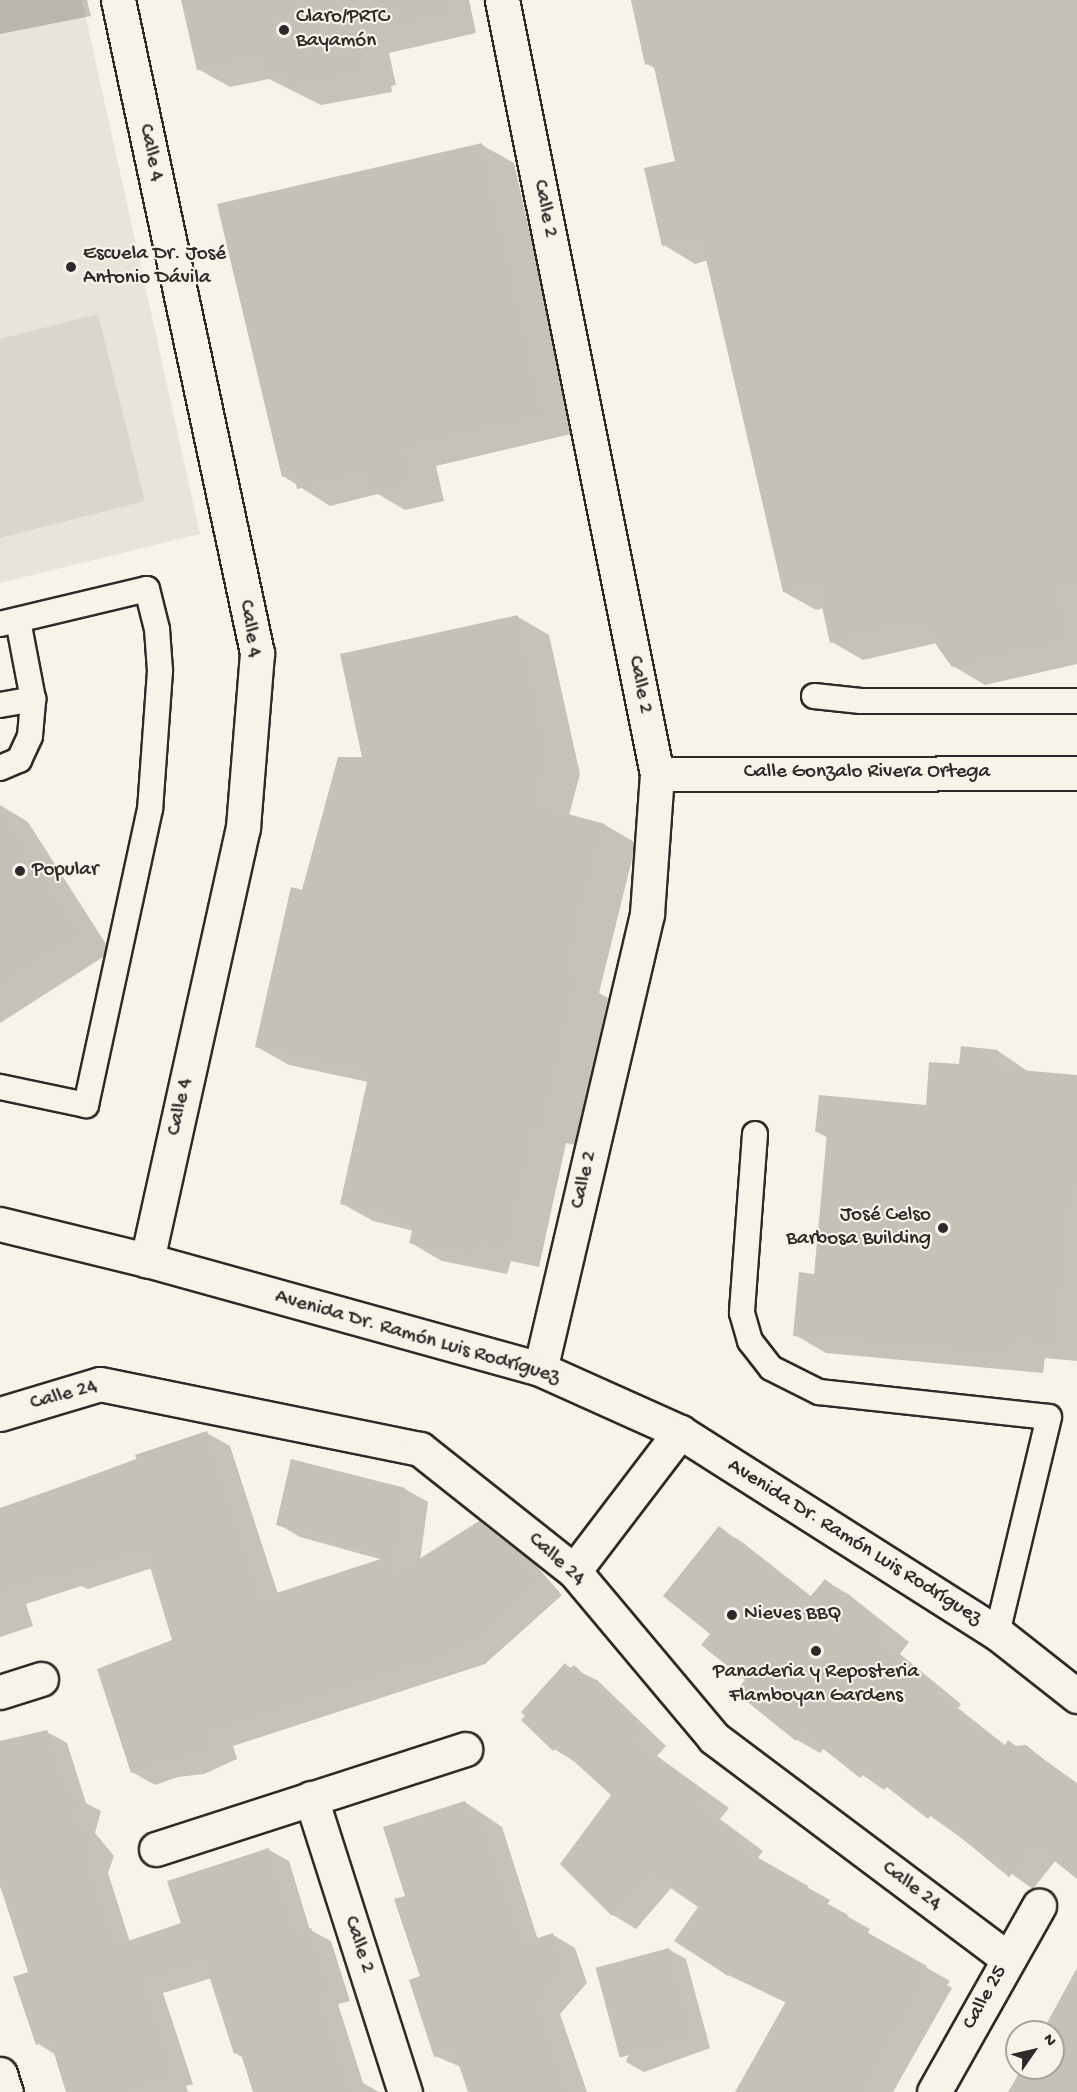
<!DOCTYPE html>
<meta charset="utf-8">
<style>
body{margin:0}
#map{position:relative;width:1077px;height:2092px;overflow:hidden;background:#f7f3e8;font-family:"Gochi Hand",sans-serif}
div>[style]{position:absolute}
.built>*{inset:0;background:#e8e4da}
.green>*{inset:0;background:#dad6cc}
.shadow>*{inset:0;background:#0003}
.building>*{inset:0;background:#c4c1b9;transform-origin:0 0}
.roads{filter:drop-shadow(2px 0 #2b2b2b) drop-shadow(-2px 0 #2b2b2b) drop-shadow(0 2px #2b2b2b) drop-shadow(0 -2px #2b2b2b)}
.lane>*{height:24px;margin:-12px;padding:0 12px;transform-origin:12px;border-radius:12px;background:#f7f3e8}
.street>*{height:33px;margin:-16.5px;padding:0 16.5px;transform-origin:16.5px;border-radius:16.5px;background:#f7f3e8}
.primary>*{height:33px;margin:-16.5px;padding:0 16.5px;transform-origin:16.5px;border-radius:16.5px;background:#f7f3e8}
.dots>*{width:16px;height:16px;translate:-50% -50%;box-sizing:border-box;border:3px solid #f7f3e8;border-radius:50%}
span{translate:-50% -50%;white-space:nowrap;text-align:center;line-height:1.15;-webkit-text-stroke:4.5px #f7f3e8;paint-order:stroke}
.poi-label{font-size:21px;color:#2b2b2b}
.left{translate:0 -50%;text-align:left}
.right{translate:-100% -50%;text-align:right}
.street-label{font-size:21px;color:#2b2b2b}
.north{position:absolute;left:1005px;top:2020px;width:60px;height:60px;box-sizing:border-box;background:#f7f3e8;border:2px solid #a5a39c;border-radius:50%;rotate:56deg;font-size:16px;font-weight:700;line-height:24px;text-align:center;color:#2b2b2b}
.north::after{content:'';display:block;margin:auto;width:21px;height:27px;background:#2b2b2b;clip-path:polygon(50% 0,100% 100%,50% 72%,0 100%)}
</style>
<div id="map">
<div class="built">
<div style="clip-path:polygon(0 0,82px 0,200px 534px,0 583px)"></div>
</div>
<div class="green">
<div style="clip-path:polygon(98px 314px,145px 501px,0 538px,0 339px)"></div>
</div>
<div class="shadow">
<div style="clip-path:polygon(0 0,87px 0,91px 16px,0 34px)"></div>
<div style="clip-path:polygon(182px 0,469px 0,476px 33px,389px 53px,396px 85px,391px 86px,392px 92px,321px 105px,269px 79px,230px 87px,198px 69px)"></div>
<div style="clip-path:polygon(632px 0,1077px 0,1077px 664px,985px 685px,953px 666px,937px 643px,863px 660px,832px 642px,824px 608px,816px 610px,784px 592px,708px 260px,695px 264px,664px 245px,677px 162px,656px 69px,647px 64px)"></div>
<div style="clip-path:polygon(482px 145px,514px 163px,575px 433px,436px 466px,444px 501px,405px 510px,378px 494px,330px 506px,283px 476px)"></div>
<div style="clip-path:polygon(518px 617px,549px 635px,580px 774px,569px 815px,605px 825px,636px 843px,599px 993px,608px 998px,576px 1145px,566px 1143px,539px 1267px,511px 1261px,507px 1274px,442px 1261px,411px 1243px,414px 1231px,373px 1221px,341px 1203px,368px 1082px,289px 1065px,257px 1047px,303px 892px,364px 759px)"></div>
<div style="clip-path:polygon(0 805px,28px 822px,111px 952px,0 1023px)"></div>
<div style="clip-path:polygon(998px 1051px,1029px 1072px,1077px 1077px,1077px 1361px,1045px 1358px,1043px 1373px,826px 1353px,795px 1335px,815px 1275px,828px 1138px,817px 1132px,927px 1107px,960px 1066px)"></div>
<div style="clip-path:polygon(207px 1433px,230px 1446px,278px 1594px,383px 1560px,300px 1537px,278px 1524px,405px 1489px,428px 1502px,420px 1561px,479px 1523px,531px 1560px,562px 1595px,485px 1664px,233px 1746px,237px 1759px,204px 1774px,178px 1777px,155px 1785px,132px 1772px,174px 1641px,152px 1568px,88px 1589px,81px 1586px,26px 1604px,33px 1626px,0 1637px,0 1509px)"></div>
<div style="clip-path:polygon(719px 1528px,742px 1542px,812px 1597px,825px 1581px,848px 1594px,909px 1642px,900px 1654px,961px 1704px,958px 1708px,1006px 1746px,1025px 1746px,1077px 1783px,1077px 1877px,1056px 1860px,1033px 1889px,888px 1786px,884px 1790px,824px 1748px,820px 1753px,797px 1740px,712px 1634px)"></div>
<div style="clip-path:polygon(565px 1665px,597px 1680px,666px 1746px,657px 1756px,729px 1808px,720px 1819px,763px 1851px,757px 1859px,830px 1900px,827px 1905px,870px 1929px,867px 1934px,950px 1981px,947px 1985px,952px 1988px,893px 2092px,736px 2092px,787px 2003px,728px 1975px,700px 1907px,672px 1887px,636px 1929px,613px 1915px,562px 1864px,613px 1795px,577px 1763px,554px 1749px)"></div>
<div style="clip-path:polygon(47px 1732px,67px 1743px,86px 1803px,101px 1811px,95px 1833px,114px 1856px,108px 1873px,130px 1942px,182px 1924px,269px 1850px,289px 1861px,310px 1930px,331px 1941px,350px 2001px,338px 2004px,363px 2083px,379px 2092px,254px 2092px,244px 2058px,235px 2053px,212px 1978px,163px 1993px,193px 2084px,186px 2086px,188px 2092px,68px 2092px,56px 2055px,37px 2043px,30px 1973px,0 1886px,0 1743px)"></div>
<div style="clip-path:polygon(465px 1802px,502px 1827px,538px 1940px,553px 1935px,575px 1948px,587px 1983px,560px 2014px,587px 2092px,469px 2092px,461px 2067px,435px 2056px,407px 1897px)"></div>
<div style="clip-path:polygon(668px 1949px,686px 1959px,710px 2048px,644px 2072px,626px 2062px)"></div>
</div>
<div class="building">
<div style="clip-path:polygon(181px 0,450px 0,452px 14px,358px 35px,365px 68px,360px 69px,362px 74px,288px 88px,286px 74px,266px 79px,261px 56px,197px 70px)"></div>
<div style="clip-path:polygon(631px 0,1077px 0,1077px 585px,1057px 589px,1069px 641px,952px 667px,920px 622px,830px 643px,817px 584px,783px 592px,701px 237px,662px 246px,644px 168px,675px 161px,653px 63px,645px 65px)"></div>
<div style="clip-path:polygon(482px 143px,544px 416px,405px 448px,413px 483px,372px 493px,367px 472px,297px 489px,294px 474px,282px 477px,217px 204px)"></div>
<div style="clip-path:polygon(518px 615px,549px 755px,535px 805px,605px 824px,580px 914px,568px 976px,577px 978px,544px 1128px,535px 1126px,508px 1250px,479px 1244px,476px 1257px,409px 1243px,413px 1227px,398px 1223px,399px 1217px,340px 1204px,369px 1073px,255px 1047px,291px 887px,302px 890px,338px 757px,362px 757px,340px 654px)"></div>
<div style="clip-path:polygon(0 807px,81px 934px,0 985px)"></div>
<div style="clip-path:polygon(961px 1046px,998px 1050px,997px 1068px,1077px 1075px,1077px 1185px,1072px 1184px,1057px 1345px,1014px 1341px,1012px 1356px,793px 1336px,799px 1272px,814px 1274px,827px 1134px,815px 1132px,819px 1095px,926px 1105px,929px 1062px,959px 1064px)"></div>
<div style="clip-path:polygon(207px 1431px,261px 1598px,390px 1556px,276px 1525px,291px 1459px,405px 1488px,394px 1575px,479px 1521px,509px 1545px,540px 1581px,462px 1651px,211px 1734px,215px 1746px,180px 1762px,155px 1764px,131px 1773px,97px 1669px,172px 1640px,145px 1550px,64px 1577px,59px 1573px,0 1593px,0 1508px,137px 1460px,135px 1455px)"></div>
<div style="clip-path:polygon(719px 1526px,809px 1598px,825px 1579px,887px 1628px,878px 1640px,939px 1689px,936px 1694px,1004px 1747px,1008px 1740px,1016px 1746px,1026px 1745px,1077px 1786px,1077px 1879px,1035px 1845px,1009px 1877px,932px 1814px,928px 1819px,866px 1771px,860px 1778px,802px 1732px,796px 1741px,735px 1692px,745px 1680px,701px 1645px,710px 1634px,663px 1596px)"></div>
<div style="clip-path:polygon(565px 1663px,570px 1669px,574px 1665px,644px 1732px,635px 1742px,706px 1793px,698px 1805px,740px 1837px,734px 1844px,808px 1886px,805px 1891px,848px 1915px,845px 1920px,927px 1966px,925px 1971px,929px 1973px,862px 2092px,735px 2092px,789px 1996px,778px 1999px,730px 1973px,728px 1976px,674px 1941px,698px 1907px,649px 1873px,612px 1916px,560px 1864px,611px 1795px,557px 1746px,553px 1751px,521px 1720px,525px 1716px,521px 1712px)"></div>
<div style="clip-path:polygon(47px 1730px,67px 1790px,82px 1799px,75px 1820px,95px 1844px,89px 1861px,116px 1945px,181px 1923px,167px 1881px,269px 1848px,296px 1933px,311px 1928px,331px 1990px,319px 1993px,351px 2092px,253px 2092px,240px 2051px,234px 2054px,205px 1963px,144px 1982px,174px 2073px,167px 2075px,168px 2078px,125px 2092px,66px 2092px,50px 2040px,36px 2045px,13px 1977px,28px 1972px,0 1885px,0 1741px)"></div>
<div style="clip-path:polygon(465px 1801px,470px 1816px,479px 1812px,522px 1943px,553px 1933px,565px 1970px,539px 2001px,568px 2092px,468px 2092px,454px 2050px,434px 2057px,409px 1980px,420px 1976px,394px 1899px,405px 1896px,383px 1827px)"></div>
<div style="left:669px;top:1948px;width:93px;height:76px;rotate:75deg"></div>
<div style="clip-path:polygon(1077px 1968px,1077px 2092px,1008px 2092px,1022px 2068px,1053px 2068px,1053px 2032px,1042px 2032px)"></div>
</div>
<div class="roads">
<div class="lane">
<div style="left:0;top:624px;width:151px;rotate:-13.4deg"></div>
<div style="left:147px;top:589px;width:41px;rotate:76deg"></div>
<div style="left:157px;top:629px;width:42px;rotate:85.9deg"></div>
<div style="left:160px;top:671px;width:138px;rotate:94.1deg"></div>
<div style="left:150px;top:809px;width:303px;rotate:102.2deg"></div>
<div style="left:86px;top:1105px;width:88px;rotate:-168.2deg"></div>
<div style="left:814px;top:696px;width:47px;rotate:6.1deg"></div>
<div style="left:861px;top:701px;width:216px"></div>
<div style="left:0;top:705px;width:34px;rotate:-10deg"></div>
<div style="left:0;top:768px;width:21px;rotate:-23deg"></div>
<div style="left:19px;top:760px;width:26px;rotate:-65deg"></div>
<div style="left:30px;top:736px;width:37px;rotate:-85deg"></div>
<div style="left:33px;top:699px;width:80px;rotate:-100.8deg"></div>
<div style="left:755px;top:1134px;width:179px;rotate:94.2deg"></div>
<div style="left:742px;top:1313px;width:29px;rotate:74deg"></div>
<div style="left:750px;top:1341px;width:34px;rotate:52deg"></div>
<div style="left:771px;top:1368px;width:54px;rotate:26.6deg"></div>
<div style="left:819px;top:1392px;width:231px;rotate:6.2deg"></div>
<div style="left:1049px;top:1417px;width:222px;rotate:103.5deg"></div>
</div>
<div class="street">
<div style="left:118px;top:0;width:668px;rotate:77.98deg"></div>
<div style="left:257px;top:653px;width:175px;rotate:94.6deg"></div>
<div style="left:243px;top:827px;width:444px;rotate:102.5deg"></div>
<div style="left:502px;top:0;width:789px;rotate:78.68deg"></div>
<div style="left:657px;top:774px;width:140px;rotate:94.1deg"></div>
<div style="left:647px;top:914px;width:467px;rotate:103.2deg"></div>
<div style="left:657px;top:774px;width:420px;rotate:-0.1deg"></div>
<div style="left:0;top:1414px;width:104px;rotate:-16.7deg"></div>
<div style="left:100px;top:1384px;width:327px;rotate:11.5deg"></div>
<div style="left:420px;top:1449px;width:196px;rotate:38.4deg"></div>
<div style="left:574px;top:1571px;width:218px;rotate:50deg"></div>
<div style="left:714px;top:1738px;width:368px;rotate:36.9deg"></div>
<div style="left:574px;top:1571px;width:175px;rotate:-52.7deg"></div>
<div style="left:0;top:1692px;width:43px;rotate:-17.6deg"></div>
<div style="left:311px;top:1798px;width:309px;rotate:72.3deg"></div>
<div style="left:156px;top:1849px;width:325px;rotate:-17.9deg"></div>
<div style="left:0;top:2074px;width:19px;rotate:72deg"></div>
<div style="left:934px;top:2092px;width:214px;rotate:-60.6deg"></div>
</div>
<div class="primary">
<div style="left:0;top:1224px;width:151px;rotate:13.8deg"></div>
<div style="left:147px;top:1260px;width:408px;rotate:15.5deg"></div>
<div style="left:540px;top:1369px;width:154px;rotate:24.2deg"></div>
<div style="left:680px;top:1432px;width:375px;rotate:32.4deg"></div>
<div style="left:997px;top:1633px;width:102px;rotate:38.2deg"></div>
</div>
</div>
<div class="dots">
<div style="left:284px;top:30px;background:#2b2b2b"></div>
<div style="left:71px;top:267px;background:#2b2b2b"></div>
<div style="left:20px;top:871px;background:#2b2b2b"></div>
<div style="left:943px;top:1228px;background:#2b2b2b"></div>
<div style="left:732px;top:1615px;background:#2b2b2b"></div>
<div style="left:816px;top:1651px;background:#2b2b2b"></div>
</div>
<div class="poi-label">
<span class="left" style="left:296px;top:30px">Claro/PRTC<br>Bayamón</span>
<span class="left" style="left:83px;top:267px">Escuela Dr. José<br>Antonio Dávila</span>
<span class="left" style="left:32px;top:871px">Popular</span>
<span class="right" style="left:931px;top:1228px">José Celso<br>Barbosa Building</span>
<span class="left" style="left:744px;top:1615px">Nieves BBQ</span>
<span style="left:816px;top:1685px">Panaderia y Reposteria<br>Flamboyan Gardens</span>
</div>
<div class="street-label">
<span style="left:150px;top:153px;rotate:78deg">Calle 4</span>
<span style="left:544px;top:209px;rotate:79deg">Calle 2</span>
<span style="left:249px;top:629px;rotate:81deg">Calle 4</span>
<span style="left:639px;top:685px;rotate:79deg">Calle 2</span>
<span style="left:867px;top:773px">Calle Gonzalo Rivera Ortega</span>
<span style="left:181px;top:1107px;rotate:-78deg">Calle 4</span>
<span style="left:585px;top:1180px;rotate:-77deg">Calle 2</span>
<span style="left:417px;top:1338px;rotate:16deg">Avenida Dr. Ramón Luis Rodríguez</span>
<span style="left:64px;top:1396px;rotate:-15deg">Calle 24</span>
<span style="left:854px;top:1543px;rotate:32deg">Avenida Dr. Ramón Luis Rodríguez</span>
<span style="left:556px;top:1560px;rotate:42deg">Calle 24</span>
<span style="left:911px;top:1887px;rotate:37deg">Calle 24</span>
<span style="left:358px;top:1945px;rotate:72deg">Calle 2</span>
<span style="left:986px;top:1998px;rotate:-61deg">Calle 25</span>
</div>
<div class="north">N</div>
</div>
